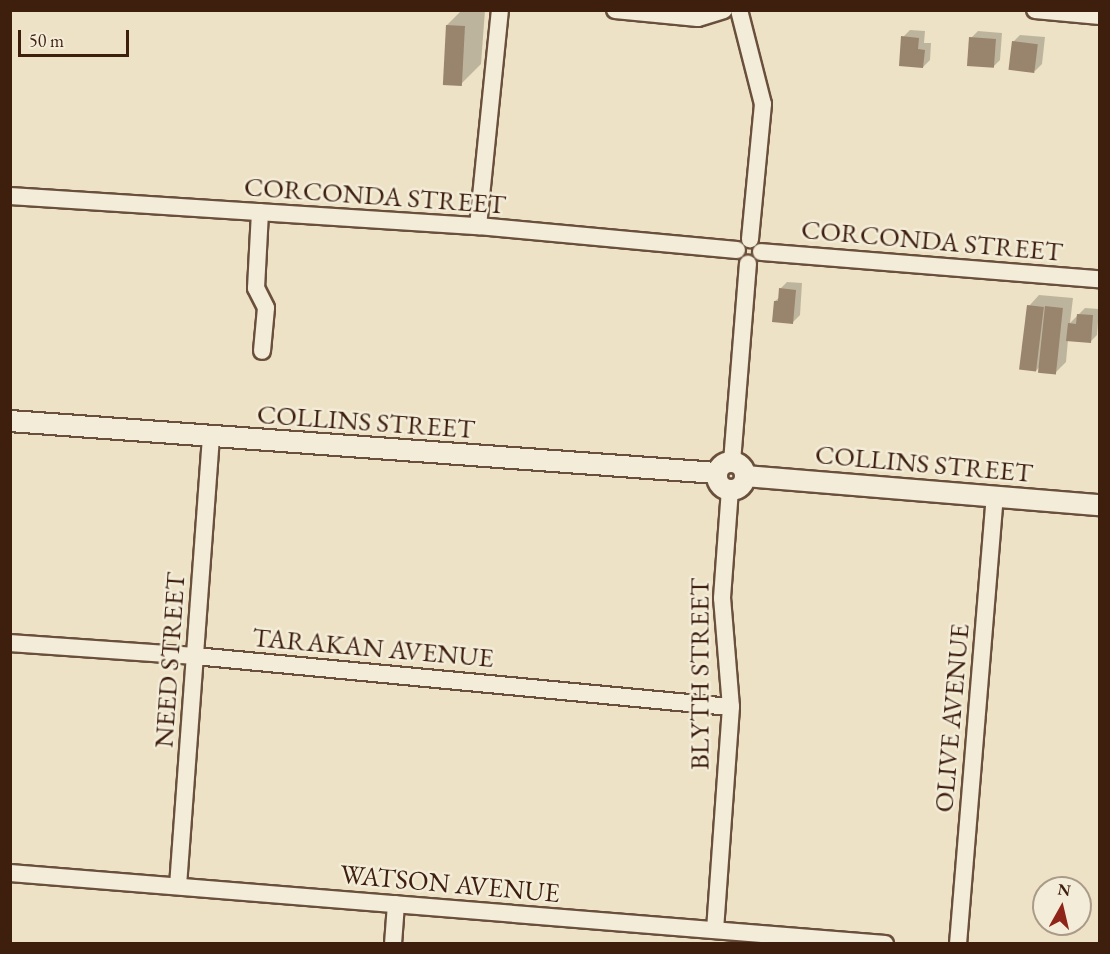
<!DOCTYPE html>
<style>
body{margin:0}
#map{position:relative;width:1110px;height:954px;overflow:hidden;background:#ede2c5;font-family:"EB Garamond",serif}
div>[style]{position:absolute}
.shadow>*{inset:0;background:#0003}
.building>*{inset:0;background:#99846d;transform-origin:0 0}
.roads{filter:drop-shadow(2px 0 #6a503c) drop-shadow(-2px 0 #6a503c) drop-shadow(0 2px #6a503c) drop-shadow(0 -2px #6a503c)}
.minor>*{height:16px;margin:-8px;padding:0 8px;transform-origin:8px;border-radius:8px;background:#f3ecd9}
.tertiary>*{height:20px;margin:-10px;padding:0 10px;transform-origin:10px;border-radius:10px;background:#f3ecd9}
.tertiary>.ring{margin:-10px;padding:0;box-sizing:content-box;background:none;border:20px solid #f3ecd9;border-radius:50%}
span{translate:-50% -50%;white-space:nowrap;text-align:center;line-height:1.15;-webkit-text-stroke:5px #f3ecd9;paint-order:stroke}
.street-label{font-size:27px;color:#3e1f0e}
.frame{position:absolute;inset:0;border:12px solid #3e1f0e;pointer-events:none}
.north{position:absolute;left:1032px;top:876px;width:60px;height:60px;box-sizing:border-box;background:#f3ecd9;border:2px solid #ab9a88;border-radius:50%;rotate:8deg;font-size:16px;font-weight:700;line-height:24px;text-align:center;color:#3e1f0e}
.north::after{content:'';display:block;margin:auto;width:21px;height:27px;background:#8f2418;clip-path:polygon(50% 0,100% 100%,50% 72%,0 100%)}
.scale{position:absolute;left:18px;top:30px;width:111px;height:27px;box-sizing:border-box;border:3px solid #3e1f0e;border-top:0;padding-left:8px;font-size:18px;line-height:21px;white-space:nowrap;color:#3e1f0e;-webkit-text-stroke:4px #f3ecd9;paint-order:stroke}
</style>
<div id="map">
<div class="shadow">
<div style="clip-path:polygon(462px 10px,485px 10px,481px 64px,460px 85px,447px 25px)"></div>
<div style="clip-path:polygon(910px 30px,925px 31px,924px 43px,931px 43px,930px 60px,923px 67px,903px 37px)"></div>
<div style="clip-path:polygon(978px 31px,1002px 33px,1000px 60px,993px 67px,971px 38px)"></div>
<div style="clip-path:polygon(1020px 35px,1045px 37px,1042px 64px,1035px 71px,1013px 42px)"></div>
<div style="clip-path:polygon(787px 282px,802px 283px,800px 315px,793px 322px,775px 301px,780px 297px,780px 289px)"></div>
<div style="clip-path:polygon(1039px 295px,1073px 298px,1070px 323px,1085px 308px,1099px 309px,1097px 335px,1090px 342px,1068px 340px,1066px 362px,1055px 373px,1040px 366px,1036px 371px,1029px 306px)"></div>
</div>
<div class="building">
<div style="left:446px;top:25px;width:19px;height:60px;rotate:3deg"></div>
<div style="clip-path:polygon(901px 36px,919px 38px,918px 49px,925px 50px,923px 68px,899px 66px)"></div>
<div style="left:969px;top:37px;width:27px;height:29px;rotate:4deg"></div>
<div style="left:1012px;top:41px;width:26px;height:29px;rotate:7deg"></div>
<div style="clip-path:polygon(779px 288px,796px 290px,793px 324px,772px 322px,774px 301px,778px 301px)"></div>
<div style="left:1027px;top:305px;width:17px;height:65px;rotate:7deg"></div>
<div style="left:1045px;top:306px;width:18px;height:67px;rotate:6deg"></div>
<div style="clip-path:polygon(1077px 314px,1093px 315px,1091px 343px,1066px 341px,1068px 323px,1076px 324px)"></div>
</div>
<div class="roads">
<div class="minor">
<div style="left:615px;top:10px;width:83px;rotate:5.5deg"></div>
<div style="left:698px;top:18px;width:27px;rotate:-17deg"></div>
<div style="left:739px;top:10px;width:97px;rotate:75.7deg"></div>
<div style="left:763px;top:104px;width:136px;rotate:95.5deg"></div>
<div style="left:1035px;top:10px;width:65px;rotate:5.3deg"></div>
<div style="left:10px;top:196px;width:469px;rotate:3.7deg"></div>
<div style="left:478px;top:226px;width:260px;rotate:5.3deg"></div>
<div style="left:260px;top:212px;width:76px;rotate:93deg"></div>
<div style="left:256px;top:288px;width:22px;rotate:63deg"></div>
<div style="left:266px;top:308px;width:43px;rotate:95.3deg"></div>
<div style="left:478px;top:226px;width:217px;rotate:-84.2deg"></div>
<div style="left:761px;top:252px;width:340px;rotate:4.6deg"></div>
<div style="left:732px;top:462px;width:199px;rotate:-85.4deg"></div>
<div style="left:10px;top:643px;width:185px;rotate:4deg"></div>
<div style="left:195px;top:656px;width:538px;rotate:5.44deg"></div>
<div style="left:10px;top:873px;width:878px;rotate:4.64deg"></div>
<div style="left:178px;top:886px;width:450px;rotate:-85.8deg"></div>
<div style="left:715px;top:930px;width:224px;rotate:-85.9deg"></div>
<div style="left:731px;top:707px;width:109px;rotate:-94.7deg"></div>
<div style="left:722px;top:598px;width:108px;rotate:-85.8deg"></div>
<div style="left:393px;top:944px;width:40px;rotate:-85.7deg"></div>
<div style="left:958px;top:944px;width:450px;rotate:-85.3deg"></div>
</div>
<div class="tertiary">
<div style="left:10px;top:421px;width:709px;rotate:4.21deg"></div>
<div class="ring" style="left:717px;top:462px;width:8px;height:8px"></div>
<div style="left:745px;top:476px;width:356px;rotate:4.7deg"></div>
</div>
</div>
<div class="street-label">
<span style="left:375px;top:195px;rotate:4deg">CORCONDA STREET</span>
<span style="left:932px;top:240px;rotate:5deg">CORCONDA STREET</span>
<span style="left:366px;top:421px;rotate:4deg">COLLINS STREET</span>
<span style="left:924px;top:463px;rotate:5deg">COLLINS STREET</span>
<span style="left:373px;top:647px;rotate:5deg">TARAKAN AVENUE</span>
<span style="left:169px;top:660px;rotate:-86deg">NEED STREET</span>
<span style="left:699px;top:674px;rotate:-90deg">BLYTH STREET</span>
<span style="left:951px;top:718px;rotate:-85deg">OLIVE AVENUE</span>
<span style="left:450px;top:883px;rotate:5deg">WATSON AVENUE</span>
</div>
<div class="frame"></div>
<div class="north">N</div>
<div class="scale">50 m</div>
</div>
